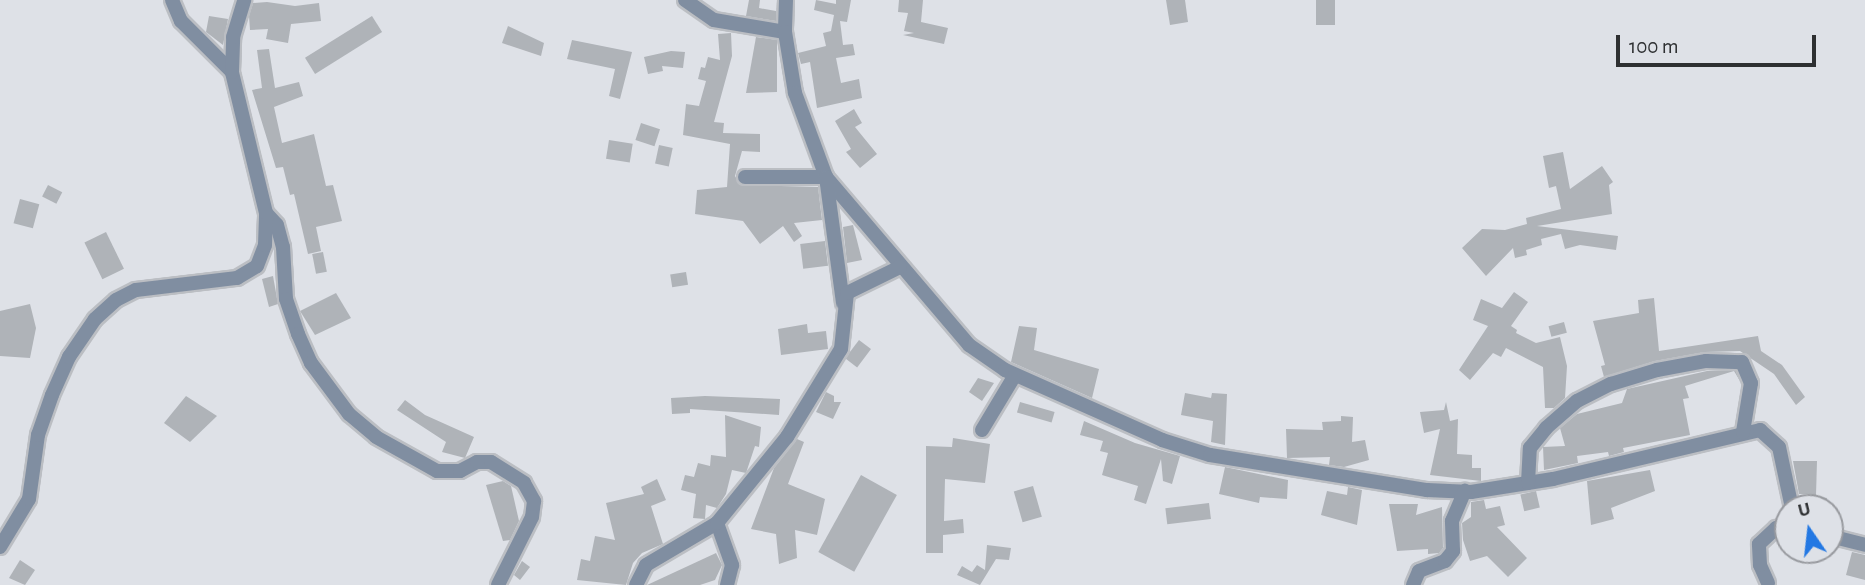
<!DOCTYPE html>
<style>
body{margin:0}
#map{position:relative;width:1865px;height:585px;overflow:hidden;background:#dee1e7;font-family:"Alegreya Sans",sans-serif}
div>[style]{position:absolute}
.building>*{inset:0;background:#afb3b8;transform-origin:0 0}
.roads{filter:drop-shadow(2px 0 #bbbec3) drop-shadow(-2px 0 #bbbec3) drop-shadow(0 2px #bbbec3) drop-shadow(0 -2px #bbbec3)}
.street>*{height:14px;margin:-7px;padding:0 7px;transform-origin:7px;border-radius:7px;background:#808ea1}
span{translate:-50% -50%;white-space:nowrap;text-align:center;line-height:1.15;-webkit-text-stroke:6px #dee1e7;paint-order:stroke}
.north{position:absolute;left:1774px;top:494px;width:70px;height:70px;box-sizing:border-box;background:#dee1e7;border:2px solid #989a9f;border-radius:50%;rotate:346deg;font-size:19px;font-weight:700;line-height:28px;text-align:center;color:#2e3032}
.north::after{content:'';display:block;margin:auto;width:24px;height:32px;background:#2378e3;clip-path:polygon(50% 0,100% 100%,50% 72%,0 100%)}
.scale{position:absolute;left:1616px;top:35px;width:200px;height:32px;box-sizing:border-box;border:4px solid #2e3032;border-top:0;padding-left:9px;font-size:21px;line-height:24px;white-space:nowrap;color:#2e3032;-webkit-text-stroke:5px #dee1e7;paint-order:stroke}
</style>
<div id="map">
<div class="building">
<div style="clip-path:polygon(749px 0,760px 0,759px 8px,776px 11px,776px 21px,746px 16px)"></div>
<div style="clip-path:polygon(816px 0,836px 4px,836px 0,851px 0,847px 22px,840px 21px,843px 45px,853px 44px,855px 55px,836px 58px,841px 83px,859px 79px,862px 98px,817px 108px,810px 62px,801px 64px,798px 53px,826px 46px,823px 33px,831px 31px,834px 15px,814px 10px)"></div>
<div style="clip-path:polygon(899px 0,923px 0,921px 22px,948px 28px,944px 44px,903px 35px,914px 33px,904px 31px,908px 13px,898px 12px)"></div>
<div style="clip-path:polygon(1166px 0,1185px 0,1188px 22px,1170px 25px)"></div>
<div style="left:1316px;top:0;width:19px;height:25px"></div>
<div style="clip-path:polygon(267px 2px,295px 6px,319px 3px,321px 21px,291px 24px,288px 43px,266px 39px,268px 29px,250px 30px,249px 16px,253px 3px)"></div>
<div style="clip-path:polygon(209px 16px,228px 19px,223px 45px,206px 32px)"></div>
<div style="left:372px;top:16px;width:19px;height:79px;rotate:58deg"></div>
<div style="clip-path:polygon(508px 26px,544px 43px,541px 56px,502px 43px)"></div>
<div style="clip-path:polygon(731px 33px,732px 56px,714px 122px,724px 123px,723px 133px,760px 134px,760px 152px,742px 151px,735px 176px,740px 185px,818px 187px,822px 220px,794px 223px,802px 236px,794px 242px,783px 226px,760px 244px,743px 221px,695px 214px,697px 190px,727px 187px,730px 144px,683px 135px,686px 104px,699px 106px,706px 81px,698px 79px,701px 67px,705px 68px,708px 57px,720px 60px,718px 34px)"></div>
<div style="clip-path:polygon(756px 37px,777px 40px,777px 92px,746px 93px)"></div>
<div style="clip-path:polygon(572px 40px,632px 52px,620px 99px,609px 96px,615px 69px,567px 59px)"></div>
<div style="clip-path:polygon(269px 49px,275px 88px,299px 82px,303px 96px,274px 107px,282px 143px,314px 134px,326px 186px,333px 185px,342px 221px,316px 227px,321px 251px,308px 254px,294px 194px,290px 195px,283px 167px,276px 168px,252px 90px,262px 88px,257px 50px)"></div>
<div style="clip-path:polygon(671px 51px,685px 52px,683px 68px,662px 66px,663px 71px,648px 74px,644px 57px)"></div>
<div style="clip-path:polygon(854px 109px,862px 123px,855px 127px,877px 154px,860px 168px,846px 152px,851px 149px,835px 121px)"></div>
<div style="left:641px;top:123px;width:20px;height:18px;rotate:18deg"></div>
<div style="left:609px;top:140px;width:24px;height:19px;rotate:9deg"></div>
<div style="left:659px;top:145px;width:14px;height:19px;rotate:12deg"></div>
<div style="clip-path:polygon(1563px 152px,1570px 189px,1602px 166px,1613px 182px,1609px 185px,1612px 214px,1537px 226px,1618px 236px,1616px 250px,1580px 245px,1565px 249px,1561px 234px,1541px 239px,1542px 245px,1526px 250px,1527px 255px,1515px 258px,1513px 248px,1486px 276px,1462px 248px,1482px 229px,1505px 230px,1527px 224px,1526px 218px,1561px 209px,1556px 186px,1549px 188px,1543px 156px)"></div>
<div style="left:48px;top:185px;width:16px;height:13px;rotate:27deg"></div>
<div style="left:20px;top:199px;width:20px;height:25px;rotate:15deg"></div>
<div style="clip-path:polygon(853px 225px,862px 260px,847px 263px,843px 227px)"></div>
<div style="left:106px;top:232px;width:41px;height:24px;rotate:64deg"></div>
<div style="left:825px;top:241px;width:25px;height:25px;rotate:83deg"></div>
<div style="left:323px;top:252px;width:20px;height:11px;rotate:79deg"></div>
<div style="left:686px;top:272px;width:13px;height:16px;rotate:81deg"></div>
<div style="clip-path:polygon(273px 276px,278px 304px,269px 307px,262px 279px)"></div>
<div style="clip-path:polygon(1514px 292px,1528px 302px,1511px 326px,1517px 330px,1516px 333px,1536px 343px,1560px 337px,1567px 366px,1565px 398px,1554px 408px,1545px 408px,1543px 367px,1506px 348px,1501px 357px,1493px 353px,1470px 380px,1459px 370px,1488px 326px,1473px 320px,1481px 299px,1502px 308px)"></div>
<div style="clip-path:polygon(336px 293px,351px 318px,315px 335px,300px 311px)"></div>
<div style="clip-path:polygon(1654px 298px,1659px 351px,1758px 336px,1761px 351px,1782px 365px,1805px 397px,1796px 405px,1774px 374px,1740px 351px,1705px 352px,1655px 361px,1604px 377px,1601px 366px,1605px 365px,1593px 321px,1639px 313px,1638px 300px)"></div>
<div style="clip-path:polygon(30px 304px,36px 328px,30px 358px,0 356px,0 311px)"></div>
<div style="left:1564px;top:322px;width:11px;height:16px;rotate:75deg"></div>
<div style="clip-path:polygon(807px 324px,808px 333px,826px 331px,828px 349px,781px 355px,778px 329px)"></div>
<div style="clip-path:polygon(1019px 326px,1037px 328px,1034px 350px,1099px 369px,1092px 398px,1011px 362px)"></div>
<div style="left:859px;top:340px;width:15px;height:23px;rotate:37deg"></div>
<div style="clip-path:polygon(1707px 371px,1736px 371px,1740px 381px,1734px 371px,1685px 386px,1689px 398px,1683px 399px,1690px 435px,1623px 448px,1624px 452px,1609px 456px,1608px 452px,1577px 456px,1578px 463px,1544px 470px,1543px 447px,1565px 446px,1560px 428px,1577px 414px,1622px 403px,1627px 389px)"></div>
<div style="clip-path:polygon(978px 378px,994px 383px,982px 401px,969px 392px)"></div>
<div style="clip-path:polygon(826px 392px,834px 396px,834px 402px,841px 402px,833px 419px,816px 412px)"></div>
<div style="clip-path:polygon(1185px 393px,1211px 398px,1212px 393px,1227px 394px,1225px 445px,1211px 442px,1213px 421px,1181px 415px)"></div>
<div style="clip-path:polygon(186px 396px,217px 416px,190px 442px,164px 423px)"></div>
<div style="clip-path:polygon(705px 396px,780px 399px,779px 415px,690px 409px,690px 413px,672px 414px,671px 398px)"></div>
<div style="clip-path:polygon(405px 400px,425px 415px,474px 437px,465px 458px,442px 452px,446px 442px,397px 410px)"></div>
<div style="left:1020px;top:402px;width:36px;height:11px;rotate:16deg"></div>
<div style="clip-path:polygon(1446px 402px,1450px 421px,1458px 419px,1457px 454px,1472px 455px,1472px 468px,1481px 468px,1481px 481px,1430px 475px,1440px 429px,1424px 433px,1420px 412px,1444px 410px)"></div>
<div style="clip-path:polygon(725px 415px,761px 427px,759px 447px,755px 446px,746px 473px,732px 470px,726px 494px,717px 508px,706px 505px,705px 519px,693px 518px,696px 494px,681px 490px,685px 475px,694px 477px,698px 463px,710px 466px,711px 455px,726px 457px)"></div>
<div style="clip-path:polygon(1341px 416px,1353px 417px,1352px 442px,1365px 440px,1369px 460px,1344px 467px,1329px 465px,1330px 457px,1287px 458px,1286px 429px,1323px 430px,1322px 422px,1341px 421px)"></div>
<div style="clip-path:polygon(1084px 421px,1135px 443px,1180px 456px,1172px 484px,1163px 481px,1161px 459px,1146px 504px,1134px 500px,1138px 486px,1102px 475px,1108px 453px,1100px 451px,1103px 441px,1080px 435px)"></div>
<div style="clip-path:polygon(953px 438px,990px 444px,985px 483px,945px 479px,944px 521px,963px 519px,964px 533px,943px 535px,943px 553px,926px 553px,926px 446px,952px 447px)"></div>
<div style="clip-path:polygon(797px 439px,804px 442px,788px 484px,825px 499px,817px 535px,795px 530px,797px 558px,779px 564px,776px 534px,751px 529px,774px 468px)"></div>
<div style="clip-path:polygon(1793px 461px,1817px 461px,1816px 495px,1799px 494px)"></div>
<div style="clip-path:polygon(1225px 467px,1288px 480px,1287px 499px,1260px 497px,1259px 503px,1219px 494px)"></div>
<div style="clip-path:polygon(1650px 470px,1655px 491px,1611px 508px,1614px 519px,1591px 525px,1587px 481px)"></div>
<div style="left:861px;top:475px;width:41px;height:88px;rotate:29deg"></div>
<div style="clip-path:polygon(657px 479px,666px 500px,651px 506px,663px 544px,642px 553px,633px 563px,626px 585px,577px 580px,581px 559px,590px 561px,595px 536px,615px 540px,606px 503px,644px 494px,641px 487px)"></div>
<div style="clip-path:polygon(503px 481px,511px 486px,519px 521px,510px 540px,503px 541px,486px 485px)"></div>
<div style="left:1033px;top:486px;width:32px;height:20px;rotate:74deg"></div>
<div style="clip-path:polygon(1348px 487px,1362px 490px,1357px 525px,1321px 515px,1327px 491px,1347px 495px)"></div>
<div style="left:1536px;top:491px;width:17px;height:16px;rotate:77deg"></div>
<div style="clip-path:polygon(1810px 495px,1827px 498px,1825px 508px,1807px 508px)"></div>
<div style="clip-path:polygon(1484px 500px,1486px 509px,1500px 506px,1505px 525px,1497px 527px,1527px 558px,1508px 577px,1487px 556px,1470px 561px,1463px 540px,1462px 523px,1471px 517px,1471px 502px)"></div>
<div style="left:1209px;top:503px;width:16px;height:44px;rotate:83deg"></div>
<div style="clip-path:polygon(1389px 504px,1418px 504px,1416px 515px,1442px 507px,1443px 548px,1439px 553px,1428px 554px,1428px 549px,1397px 551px)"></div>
<div style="clip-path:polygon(987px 545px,1011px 548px,1009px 560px,996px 559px,980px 585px,957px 575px,962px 566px,972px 572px,977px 565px,985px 570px)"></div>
<div style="clip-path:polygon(1852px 552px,1865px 555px,1865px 580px,1846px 575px)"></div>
<div style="clip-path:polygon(716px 553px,722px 565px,715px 580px,700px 585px,647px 585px)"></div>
<div style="clip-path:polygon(20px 560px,35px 570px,25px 585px,9px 578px)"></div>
<div style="clip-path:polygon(522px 561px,530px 567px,520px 580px,514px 575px)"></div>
</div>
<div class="roads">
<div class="street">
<div style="left:172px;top:0;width:23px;rotate:67deg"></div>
<div style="left:181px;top:21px;width:72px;rotate:45deg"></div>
<div style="left:685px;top:0;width:35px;rotate:35deg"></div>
<div style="left:714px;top:20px;width:72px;rotate:9.6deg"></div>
<div style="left:786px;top:0;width:32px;rotate:92deg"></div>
<div style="left:785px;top:32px;width:62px;rotate:80.7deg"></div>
<div style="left:795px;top:93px;width:90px;rotate:69.7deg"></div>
<div style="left:826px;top:177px;width:221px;rotate:49.6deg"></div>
<div style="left:969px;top:345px;width:44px;rotate:34.8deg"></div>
<div style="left:1005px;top:370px;width:172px;rotate:24deg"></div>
<div style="left:1162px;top:440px;width:50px;rotate:17.4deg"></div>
<div style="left:1210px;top:455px;width:220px;rotate:9.2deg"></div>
<div style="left:1427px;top:490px;width:44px;rotate:2.6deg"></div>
<div style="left:1471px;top:492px;width:83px;rotate:-9deg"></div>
<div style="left:1553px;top:479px;width:213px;rotate:-13.3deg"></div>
<div style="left:1760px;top:430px;width:25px;rotate:42deg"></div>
<div style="left:1779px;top:447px;width:62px;rotate:78deg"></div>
<div style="left:745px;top:177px;width:81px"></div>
<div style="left:826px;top:177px;width:127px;rotate:82.3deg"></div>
<div style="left:266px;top:213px;width:16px;rotate:47deg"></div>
<div style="left:277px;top:225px;width:23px;rotate:75deg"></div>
<div style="left:283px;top:247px;width:52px;rotate:86.7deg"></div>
<div style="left:286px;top:299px;width:37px;rotate:71deg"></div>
<div style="left:298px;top:334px;width:32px;rotate:66deg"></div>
<div style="left:311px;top:363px;width:64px;rotate:53.3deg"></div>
<div style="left:349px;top:414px;width:35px;rotate:40deg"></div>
<div style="left:376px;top:437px;width:70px;rotate:29.1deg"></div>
<div style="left:437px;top:471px;width:23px"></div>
<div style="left:460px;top:471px;width:19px;rotate:-28deg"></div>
<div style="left:477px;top:462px;width:14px"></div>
<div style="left:491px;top:462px;width:39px;rotate:32deg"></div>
<div style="left:524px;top:483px;width:21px;rotate:61deg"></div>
<div style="left:534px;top:501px;width:16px;rotate:97deg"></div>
<div style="left:532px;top:517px;width:76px;rotate:116.6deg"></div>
<div style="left:982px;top:430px;width:64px;rotate:-59deg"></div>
<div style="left:1528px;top:483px;width:35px;rotate:-87deg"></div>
<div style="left:1530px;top:448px;width:26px;rotate:-51deg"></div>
<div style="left:1546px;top:428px;width:41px;rotate:-41.1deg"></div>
<div style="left:1577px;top:401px;width:38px;rotate:-27deg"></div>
<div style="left:1611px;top:384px;width:48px;rotate:-16.9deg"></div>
<div style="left:1657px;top:370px;width:50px;rotate:-10.4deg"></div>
<div style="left:1706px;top:361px;width:36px;rotate:2deg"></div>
<div style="left:1742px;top:362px;width:23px;rotate:67deg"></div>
<div style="left:1751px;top:383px;width:50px;rotate:99.3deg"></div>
<div style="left:717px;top:523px;width:45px;rotate:70.3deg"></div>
<div style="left:732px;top:565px;width:21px;rotate:104deg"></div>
<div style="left:1830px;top:536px;width:36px;rotate:14deg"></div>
<div style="left:0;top:547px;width:56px;rotate:-58.9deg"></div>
<div style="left:29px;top:499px;width:65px;rotate:-82deg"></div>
<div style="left:38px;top:435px;width:42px;rotate:-70.7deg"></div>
<div style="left:52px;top:395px;width:42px;rotate:-65.9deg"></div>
<div style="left:69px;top:357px;width:46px;rotate:-55.6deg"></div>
<div style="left:95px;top:319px;width:28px;rotate:-42deg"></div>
<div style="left:116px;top:300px;width:22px;rotate:-27deg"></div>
<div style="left:136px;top:290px;width:102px;rotate:-6.8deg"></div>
<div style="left:237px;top:278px;width:23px;rotate:-31deg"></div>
<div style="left:257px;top:266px;width:22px;rotate:-69deg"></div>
<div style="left:265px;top:245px;width:32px;rotate:-88deg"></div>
<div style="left:266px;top:213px;width:145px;rotate:-103.6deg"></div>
<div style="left:232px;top:72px;width:35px;rotate:-88deg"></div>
<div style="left:233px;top:37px;width:39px;rotate:-73deg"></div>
<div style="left:1768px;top:583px;width:20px;rotate:-114deg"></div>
<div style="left:1760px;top:565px;width:21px;rotate:-93deg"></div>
<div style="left:1759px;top:544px;width:23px;rotate:-43deg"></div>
<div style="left:1776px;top:528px;width:12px;rotate:-9deg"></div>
<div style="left:636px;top:585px;width:22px;rotate:-63deg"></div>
<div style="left:646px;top:565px;width:82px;rotate:-30.6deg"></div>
<div style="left:717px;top:523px;width:111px;rotate:-50.9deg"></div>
<div style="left:787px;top:437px;width:103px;rotate:-58.5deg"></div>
<div style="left:841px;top:349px;width:56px;rotate:-83.9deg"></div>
<div style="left:847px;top:293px;width:59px;rotate:-26.1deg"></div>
<div style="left:1413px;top:585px;width:15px;rotate:-67deg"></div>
<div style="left:1419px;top:571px;width:28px;rotate:-21deg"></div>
<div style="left:1445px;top:561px;width:13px;rotate:-51deg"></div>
<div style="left:1453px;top:551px;width:30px;rotate:-92deg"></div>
<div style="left:1452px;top:521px;width:33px;rotate:-67deg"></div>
</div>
</div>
<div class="north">U</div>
<div class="scale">100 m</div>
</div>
